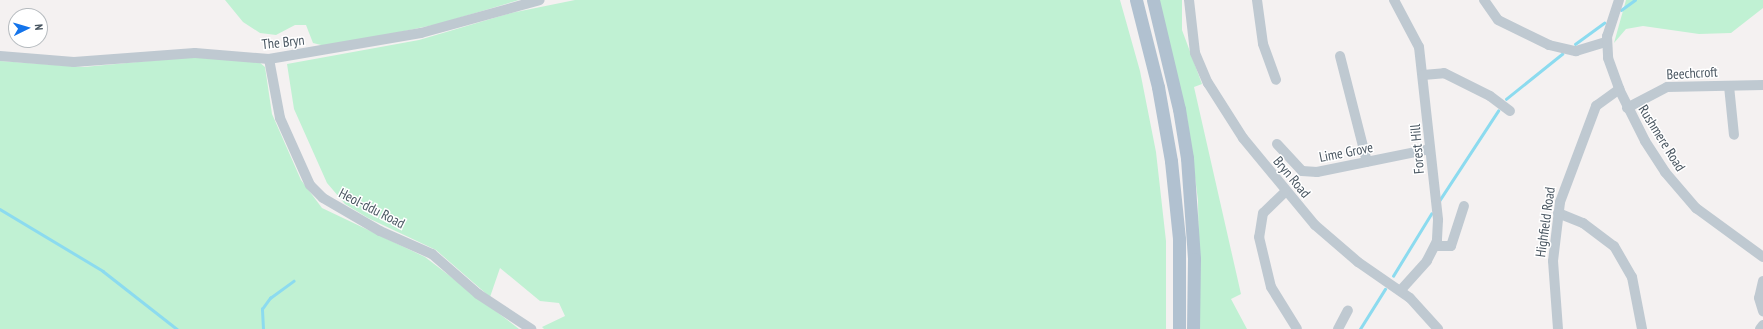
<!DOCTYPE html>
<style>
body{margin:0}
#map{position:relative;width:1763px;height:329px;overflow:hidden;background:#f4f1f1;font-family:"PT Sans Narrow",sans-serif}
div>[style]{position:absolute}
.green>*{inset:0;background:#c0f1d3}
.stream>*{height:2.5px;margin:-1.25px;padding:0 1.25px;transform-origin:1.25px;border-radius:1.25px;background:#8cdbef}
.minor>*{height:10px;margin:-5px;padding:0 5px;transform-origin:5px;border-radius:5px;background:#bfc9d1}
.major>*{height:13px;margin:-6.5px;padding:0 6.5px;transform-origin:6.5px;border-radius:6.5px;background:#b1c1d0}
span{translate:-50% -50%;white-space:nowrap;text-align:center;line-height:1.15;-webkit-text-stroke:3px #fff;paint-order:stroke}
.street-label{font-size:14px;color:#485560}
.north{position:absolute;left:8px;top:8px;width:40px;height:40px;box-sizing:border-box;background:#fff;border:1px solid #b6bbbf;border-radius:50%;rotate:85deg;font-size:11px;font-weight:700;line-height:16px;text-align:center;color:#485560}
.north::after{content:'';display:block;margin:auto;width:14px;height:18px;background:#1474eb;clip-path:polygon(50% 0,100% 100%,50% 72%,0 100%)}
</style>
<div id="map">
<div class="green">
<div style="clip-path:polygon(225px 0,519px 0,438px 24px,329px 47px,313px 43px,306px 25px,295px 25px,276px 35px,260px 33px,243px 22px)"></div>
<div style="clip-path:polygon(575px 0,1120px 0,1140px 71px,1156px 152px,1166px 241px,1166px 329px,544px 329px,542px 327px,565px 316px,559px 303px,540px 301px,500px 268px,490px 297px,436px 250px,368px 218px,345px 204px,327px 183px,294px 109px,287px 64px,419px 40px,511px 13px)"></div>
<div style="clip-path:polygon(1158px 0,1182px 0,1182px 30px,1202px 84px,1194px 87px,1241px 294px,1231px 299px,1247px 329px,1200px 329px,1198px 200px,1187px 117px)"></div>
<div style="clip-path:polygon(1626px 0,1763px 0,1763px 8px,1731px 33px,1699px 34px,1643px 26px,1626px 29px,1614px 43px)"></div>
<div style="clip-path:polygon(191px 57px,259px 62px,265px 67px,272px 114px,301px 180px,322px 208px,425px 257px,519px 329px,0 329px,0 61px,84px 67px)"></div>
</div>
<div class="stream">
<div style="left:1621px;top:10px;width:17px;rotate:-36deg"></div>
<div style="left:1575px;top:44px;width:36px;rotate:-36deg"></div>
<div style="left:1506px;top:99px;width:72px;rotate:-38.8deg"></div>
<div style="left:1439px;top:201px;width:108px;rotate:-56.8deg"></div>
<div style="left:0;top:209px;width:120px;rotate:31deg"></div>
<div style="left:103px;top:271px;width:94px;rotate:38.1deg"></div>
<div style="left:1393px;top:276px;width:73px;rotate:-58.5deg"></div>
<div style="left:263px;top:329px;width:20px;rotate:-93deg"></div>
<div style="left:262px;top:309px;width:14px;rotate:-54deg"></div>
<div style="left:270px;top:298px;width:29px;rotate:-36deg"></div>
<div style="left:1360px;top:329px;width:47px;rotate:-58deg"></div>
</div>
<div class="minor">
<div style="left:1189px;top:0;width:53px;rotate:83.5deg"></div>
<div style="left:1195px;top:53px;width:33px;rotate:67deg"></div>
<div style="left:1208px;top:83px;width:65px;rotate:57.5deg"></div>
<div style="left:1243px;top:138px;width:113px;rotate:50.4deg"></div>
<div style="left:1315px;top:225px;width:57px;rotate:40.7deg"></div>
<div style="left:1358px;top:262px;width:63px;rotate:34.7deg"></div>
<div style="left:1410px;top:298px;width:42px;rotate:47.9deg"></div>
<div style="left:1257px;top:0;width:44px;rotate:82.2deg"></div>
<div style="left:1263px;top:44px;width:38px;rotate:70deg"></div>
<div style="left:1394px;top:0;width:53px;rotate:62deg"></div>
<div style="left:1419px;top:47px;width:174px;rotate:83.7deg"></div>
<div style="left:1438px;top:220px;width:21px;rotate:93deg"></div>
<div style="left:1437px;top:241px;width:22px;rotate:117deg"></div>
<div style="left:1427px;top:261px;width:39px;rotate:132deg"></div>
<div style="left:1484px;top:0;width:24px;rotate:55deg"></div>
<div style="left:1498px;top:20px;width:57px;rotate:26.1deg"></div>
<div style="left:1549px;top:45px;width:28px;rotate:13deg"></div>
<div style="left:1576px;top:51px;width:31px;rotate:-17deg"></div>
<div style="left:1619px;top:0;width:38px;rotate:108deg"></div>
<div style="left:1607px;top:36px;width:22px;rotate:87deg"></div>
<div style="left:1608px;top:58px;width:33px;rotate:70deg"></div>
<div style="left:1619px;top:89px;width:58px;rotate:63.4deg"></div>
<div style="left:1645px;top:141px;width:37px;rotate:57deg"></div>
<div style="left:1665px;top:172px;width:48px;rotate:49.3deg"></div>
<div style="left:1696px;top:208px;width:83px;rotate:36.2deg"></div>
<div style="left:0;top:56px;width:74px;rotate:4.6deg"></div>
<div style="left:74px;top:62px;width:121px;rotate:-4.3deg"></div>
<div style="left:195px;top:53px;width:74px;rotate:4.6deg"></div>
<div style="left:269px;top:59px;width:154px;rotate:-9.7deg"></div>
<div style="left:421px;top:33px;width:123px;rotate:-15.5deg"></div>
<div style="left:1340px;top:56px;width:109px;rotate:75.7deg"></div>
<div style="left:269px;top:59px;width:60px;rotate:79.4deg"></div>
<div style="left:280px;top:118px;width:73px;rotate:65.9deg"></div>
<div style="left:310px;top:185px;width:18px;rotate:45deg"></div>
<div style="left:323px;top:198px;width:66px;rotate:30.1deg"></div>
<div style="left:380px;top:231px;width:57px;rotate:23.9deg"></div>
<div style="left:432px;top:254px;width:61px;rotate:41deg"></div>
<div style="left:478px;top:294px;width:64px;rotate:33.4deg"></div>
<div style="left:1423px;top:75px;width:21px;rotate:-5deg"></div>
<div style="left:1444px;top:73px;width:51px;rotate:26.6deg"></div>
<div style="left:1490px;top:96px;width:25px;rotate:37deg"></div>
<div style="left:1729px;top:86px;width:49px;rotate:84.2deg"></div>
<div style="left:1627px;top:108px;width:45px;rotate:-27.7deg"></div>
<div style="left:1667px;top:87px;width:96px;rotate:-1.2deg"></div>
<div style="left:1277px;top:144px;width:37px;rotate:47deg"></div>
<div style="left:1302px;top:171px;width:15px;rotate:4deg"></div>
<div style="left:1317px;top:172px;width:115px;rotate:-11.5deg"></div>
<div style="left:1285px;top:192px;width:30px;rotate:136deg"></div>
<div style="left:1263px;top:213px;width:24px;rotate:99deg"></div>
<div style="left:1259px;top:237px;width:51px;rotate:76.5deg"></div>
<div style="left:1271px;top:287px;width:49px;rotate:58.2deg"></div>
<div style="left:1558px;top:213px;width:27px;rotate:22deg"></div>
<div style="left:1583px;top:223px;width:39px;rotate:37deg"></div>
<div style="left:1614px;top:246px;width:36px;rotate:60deg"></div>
<div style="left:1632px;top:277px;width:53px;rotate:79.1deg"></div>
<div style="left:1435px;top:246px;width:16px"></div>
<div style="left:1451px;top:246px;width:42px;rotate:-72deg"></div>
<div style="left:1763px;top:281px;width:17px;rotate:103deg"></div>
<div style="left:1759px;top:298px;width:14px;rotate:73deg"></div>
<div style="left:1338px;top:329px;width:21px;rotate:-62deg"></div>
<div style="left:1558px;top:329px;width:68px;rotate:-94.2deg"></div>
<div style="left:1553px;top:261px;width:59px;rotate:-83.2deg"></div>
<div style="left:1560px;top:202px;width:103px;rotate:-69.4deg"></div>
<div style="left:1596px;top:106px;width:29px;rotate:-36deg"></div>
<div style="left:1760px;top:329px;width:5px;rotate:-53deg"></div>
</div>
<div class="major">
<div style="left:1136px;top:0;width:90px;rotate:75.8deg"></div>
<div style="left:1158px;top:87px;width:75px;rotate:80deg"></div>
<div style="left:1171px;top:161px;width:78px;rotate:84.1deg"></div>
<div style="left:1179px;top:239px;width:90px;rotate:90deg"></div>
<div style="left:1153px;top:0;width:112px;rotate:76.6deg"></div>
<div style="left:1179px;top:109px;width:50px;rotate:80.7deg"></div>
<div style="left:1187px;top:158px;width:101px;rotate:86deg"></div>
<div style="left:1194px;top:259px;width:70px;rotate:90.8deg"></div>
</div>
<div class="street-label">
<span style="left:283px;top:42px;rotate:-6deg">The Bryn</span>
<span style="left:1692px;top:73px;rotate:-3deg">Beechcroft</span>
<span style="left:1662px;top:138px;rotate:58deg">Rushmere Road</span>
<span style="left:1417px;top:149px;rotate:-95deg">Forest Hill</span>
<span style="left:1346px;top:152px;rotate:-11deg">Lime Grove</span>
<span style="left:1292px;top:177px;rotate:50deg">Bryn Road</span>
<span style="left:372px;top:208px;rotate:27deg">Heol-ddu Road</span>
<span style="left:1545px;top:222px;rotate:-82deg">Highfield Road</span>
</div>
<div class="north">N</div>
</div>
